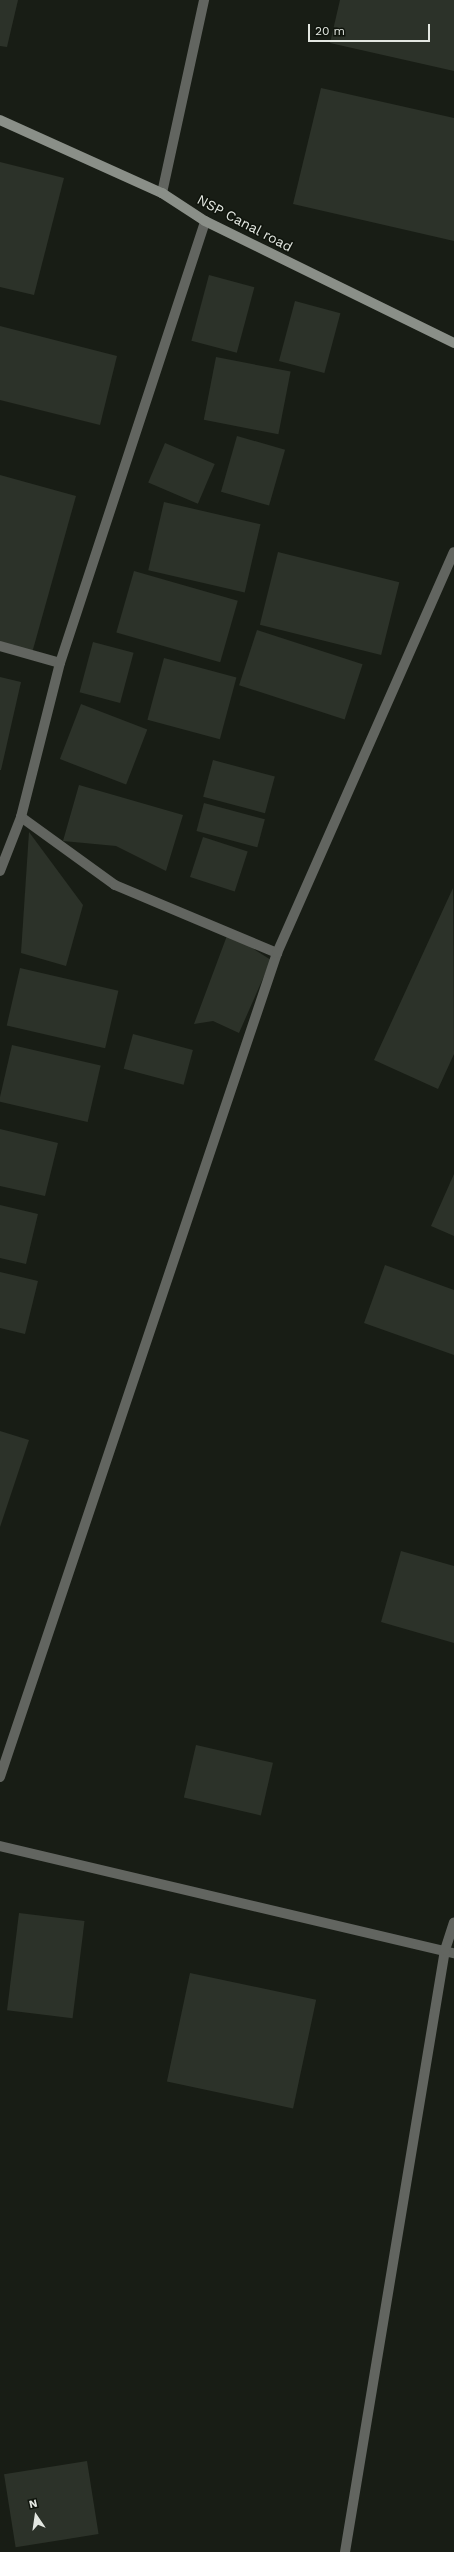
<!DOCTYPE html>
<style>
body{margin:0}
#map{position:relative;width:454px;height:2552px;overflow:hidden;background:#181d15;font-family:"Work Sans",sans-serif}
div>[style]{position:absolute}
.building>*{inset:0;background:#2c3229;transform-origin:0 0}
.street>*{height:10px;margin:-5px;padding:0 5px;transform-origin:5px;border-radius:5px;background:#626560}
.secondary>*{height:10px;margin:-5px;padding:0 5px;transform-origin:5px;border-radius:5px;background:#8a8f88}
span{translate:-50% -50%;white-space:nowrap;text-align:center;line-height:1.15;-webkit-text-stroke:3px #0f140c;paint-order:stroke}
.street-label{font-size:14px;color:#e3e7e1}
.north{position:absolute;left:16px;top:2496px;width:40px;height:40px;-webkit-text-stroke:3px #0f140c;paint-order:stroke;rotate:347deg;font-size:11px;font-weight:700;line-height:16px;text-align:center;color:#e3e7e1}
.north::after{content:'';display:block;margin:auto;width:14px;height:18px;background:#e3e7e1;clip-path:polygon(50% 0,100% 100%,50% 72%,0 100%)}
.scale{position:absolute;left:308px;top:24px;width:122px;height:18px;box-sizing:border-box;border:2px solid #e3e7e1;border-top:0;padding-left:5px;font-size:12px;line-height:14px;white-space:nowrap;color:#e3e7e1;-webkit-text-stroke:3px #0f140c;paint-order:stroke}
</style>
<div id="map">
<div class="building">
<div style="clip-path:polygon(0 0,18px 0,7px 47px,0 46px)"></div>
<div style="clip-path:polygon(340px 0,454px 0,454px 71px,330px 43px)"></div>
<div style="clip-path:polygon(321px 88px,454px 118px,454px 241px,293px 204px)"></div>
<div style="clip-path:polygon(0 162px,64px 178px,34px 295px,0 287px)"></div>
<div style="left:209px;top:275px;width:47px;height:68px;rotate:15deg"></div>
<div style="left:295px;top:301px;width:47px;height:62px;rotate:15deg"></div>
<div style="clip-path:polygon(0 326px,117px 356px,100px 425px,0 400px)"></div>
<div style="left:216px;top:357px;width:76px;height:64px;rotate:11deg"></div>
<div style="left:237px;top:436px;width:50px;height:58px;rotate:16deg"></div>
<div style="left:165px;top:443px;width:54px;height:43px;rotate:23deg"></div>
<div style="clip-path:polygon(0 475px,76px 496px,32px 653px,0 644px)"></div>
<div style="left:164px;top:502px;width:99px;height:70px;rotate:13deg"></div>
<div style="left:278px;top:552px;width:125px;height:75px;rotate:14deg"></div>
<div style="left:134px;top:571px;width:108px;height:64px;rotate:16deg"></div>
<div style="left:257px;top:630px;width:111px;height:58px;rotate:18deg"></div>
<div style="left:93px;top:642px;width:42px;height:52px;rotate:15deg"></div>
<div style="left:164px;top:658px;width:75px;height:64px;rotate:15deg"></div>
<div style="clip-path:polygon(0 677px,21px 682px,1px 770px,0 770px)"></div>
<div style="left:81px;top:704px;width:71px;height:59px;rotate:21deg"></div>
<div style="left:213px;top:760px;width:64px;height:38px;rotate:15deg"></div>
<div style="clip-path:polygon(79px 785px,183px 815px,166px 871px,116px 846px,63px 841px)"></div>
<div style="left:204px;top:803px;width:63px;height:29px;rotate:15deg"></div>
<div style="clip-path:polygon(29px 832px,83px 905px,66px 966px,21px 953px)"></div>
<div style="left:203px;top:837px;width:47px;height:42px;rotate:18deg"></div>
<div style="clip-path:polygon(453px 888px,454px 1054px,438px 1089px,374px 1060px)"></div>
<div style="clip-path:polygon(228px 933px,271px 960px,239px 1033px,213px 1021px,194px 1024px)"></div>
<div style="left:20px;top:968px;width:101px;height:59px;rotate:13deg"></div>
<div style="left:133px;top:1034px;width:62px;height:36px;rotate:15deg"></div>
<div style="left:12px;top:1045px;width:91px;height:58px;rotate:13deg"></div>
<div style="clip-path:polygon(0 1129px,58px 1143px,45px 1196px,0 1186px)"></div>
<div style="clip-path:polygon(454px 1174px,454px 1236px,431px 1226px)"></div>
<div style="clip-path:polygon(0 1205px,38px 1214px,26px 1264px,0 1258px)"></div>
<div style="clip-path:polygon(385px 1265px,454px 1290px,454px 1355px,364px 1323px)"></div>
<div style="clip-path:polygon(0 1272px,38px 1281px,25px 1334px,0 1328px)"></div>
<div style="clip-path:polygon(0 1431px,29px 1440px,0 1527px)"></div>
<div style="clip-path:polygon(401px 1551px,454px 1566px,454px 1643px,381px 1622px)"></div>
<div style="left:196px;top:1745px;width:79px;height:54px;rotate:13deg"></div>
<div style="left:19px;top:1913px;width:66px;height:98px;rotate:7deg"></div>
<div style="left:190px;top:1973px;width:129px;height:111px;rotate:12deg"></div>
<div style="left:87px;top:2461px;width:74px;height:84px;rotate:81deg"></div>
</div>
<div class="street">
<div style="left:162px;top:193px;width:198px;rotate:-77.7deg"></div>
<div style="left:0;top:646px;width:62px;rotate:15.8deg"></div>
<div style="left:21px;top:817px;width:116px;rotate:35.9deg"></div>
<div style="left:115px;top:885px;width:176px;rotate:22.8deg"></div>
<div style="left:0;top:871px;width:58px;rotate:-68.7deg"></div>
<div style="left:21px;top:817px;width:159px;rotate:-75.8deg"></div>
<div style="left:60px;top:663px;width:465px;rotate:-71.8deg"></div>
<div style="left:0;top:1777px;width:869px;rotate:-71.42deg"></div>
<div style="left:277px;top:953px;width:438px;rotate:-66.2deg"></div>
<div style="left:0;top:1846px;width:466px;rotate:13.3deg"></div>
<div style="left:345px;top:2552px;width:610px;rotate:-80.57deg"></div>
<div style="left:445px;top:1950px;width:29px;rotate:-72deg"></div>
</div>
<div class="secondary">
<div style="left:0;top:120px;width:178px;rotate:24.3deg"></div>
<div style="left:162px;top:193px;width:51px;rotate:33.1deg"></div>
<div style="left:205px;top:221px;width:277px;rotate:26.1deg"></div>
</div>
<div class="street-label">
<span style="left:245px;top:223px;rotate:28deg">NSP Canal road</span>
</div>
<div class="north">N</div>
<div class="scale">20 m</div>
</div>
